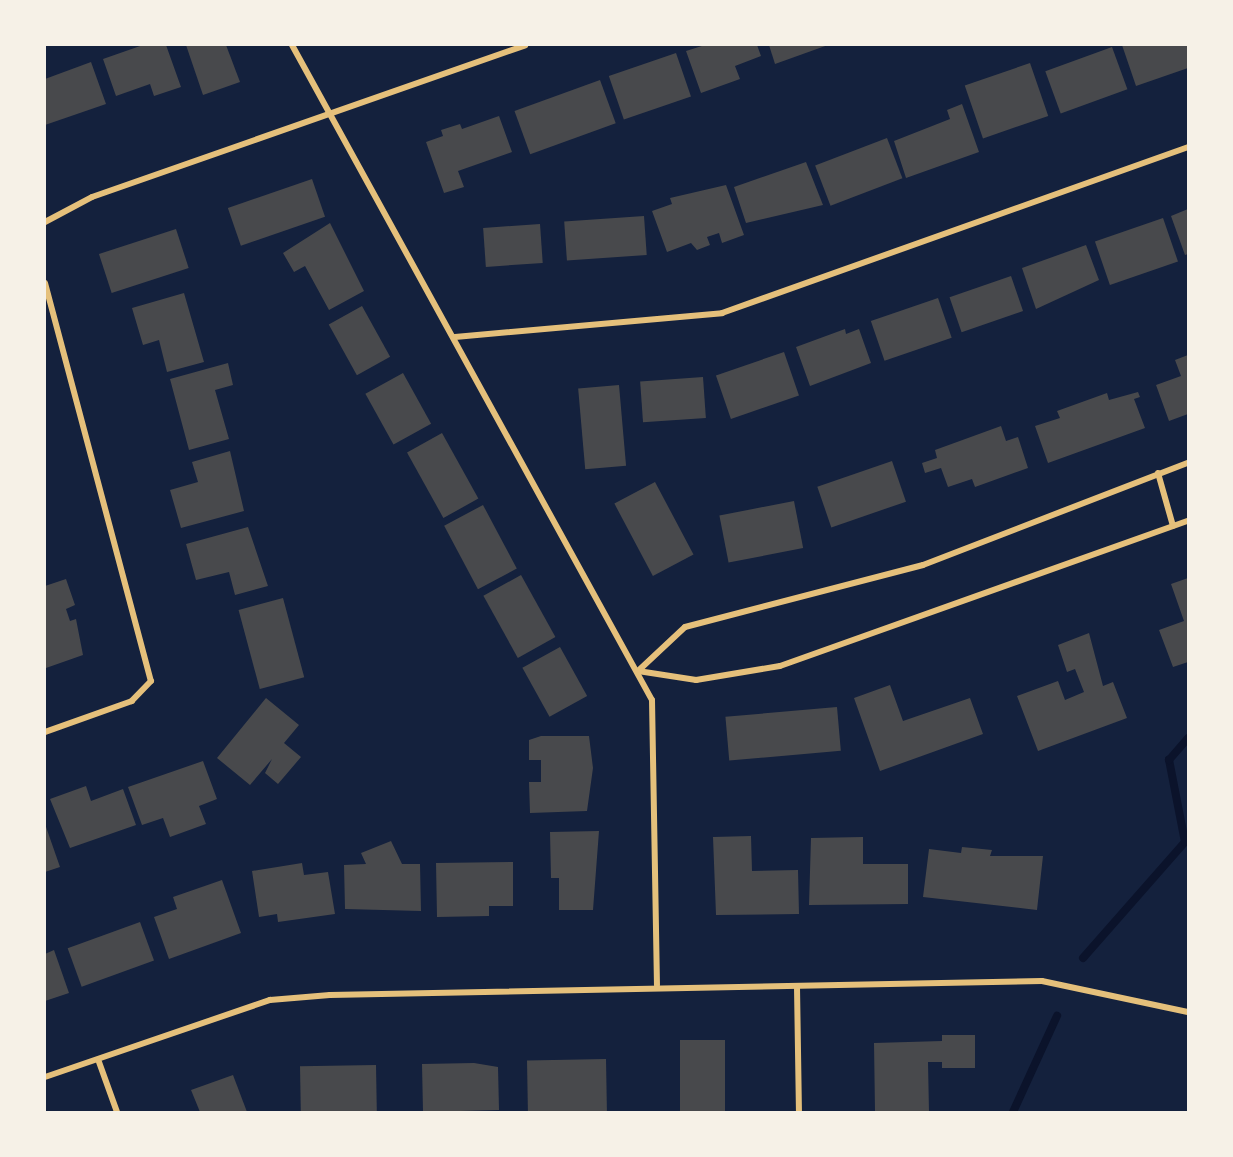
<!DOCTYPE html>
<style>
body{margin:0}
#map{position:relative;width:1233px;height:1157px;overflow:hidden;background:#14213d;font-family:"DM Sans",sans-serif}
div>[style]{position:absolute}
.stream>*{height:8px;margin:-4px;padding:0 4px;transform-origin:4px;border-radius:4px;background:#0b132b}
.building>*{inset:0;background:#48494c;transform-origin:0 0}
.minor>*{height:6px;margin:-3px;padding:0 3px;transform-origin:3px;border-radius:3px;background:#e5c07b}
span{translate:-50% -50%;white-space:nowrap;text-align:center;line-height:1.15;-webkit-text-stroke:4.5px #f6f1e7;paint-order:stroke}
.frame{position:absolute;inset:0;border:46px solid #f6f1e7;pointer-events:none}
</style>
<div id="map">
<div class="stream">
<div style="left:1083px;top:958px;width:154px;rotate:-48.7deg"></div>
<div style="left:1185px;top:842px;width:84px;rotate:-101deg"></div>
<div style="left:1169px;top:760px;width:29px;rotate:-49deg"></div>
<div style="left:1013px;top:1112px;width:106px;rotate:-65.4deg"></div>
</div>
<div class="building">
<div style="clip-path:polygon(143px 45px,166px 45px,181px 87px,154px 96px,150px 84px,116px 96px,103px 59px)"></div>
<div style="clip-path:polygon(186px 45px,226px 45px,240px 82px,203px 95px)"></div>
<div style="clip-path:polygon(705px 45px,757px 45px,761px 56px,735px 66px,740px 79px,701px 93px,686px 51px)"></div>
<div style="clip-path:polygon(769px 45px,828px 45px,775px 64px)"></div>
<div style="clip-path:polygon(1122px 45px,1188px 45px,1188px 68px,1136px 86px)"></div>
<div style="left:1112px;top:47px;width:45px;height:71px;rotate:70deg"></div>
<div style="left:676px;top:53px;width:46px;height:71px;rotate:71deg"></div>
<div style="clip-path:polygon(91px 62px,106px 104px,45px 125px,45px 79px)"></div>
<div style="left:1030px;top:63px;width:56px;height:69px;rotate:71deg"></div>
<div style="left:600px;top:80px;width:46px;height:91px;rotate:70deg"></div>
<div style="clip-path:polygon(962px 104px,979px 152px,906px 178px,894px 141px,950px 119px,947px 110px)"></div>
<div style="clip-path:polygon(499px 116px,512px 152px,458px 171px,464px 187px,444px 193px,426px 142px,443px 136px,441px 130px,460px 124px,462px 129px)"></div>
<div style="left:887px;top:138px;width:43px;height:77px;rotate:69deg"></div>
<div style="clip-path:polygon(806px 162px,823px 205px,746px 223px,734px 187px)"></div>
<div style="left:312px;top:179px;width:40px;height:89px;rotate:71deg"></div>
<div style="clip-path:polygon(726px 185px,744px 235px,722px 243px,719px 233px,707px 237px,710px 245px,697px 250px,691px 243px,667px 252px,652px 211px,672px 204px,670px 198px)"></div>
<div style="clip-path:polygon(1188px 209px,1188px 254px,1185px 255px,1171px 216px)"></div>
<div style="left:644px;top:216px;width:39px;height:80px;rotate:86deg"></div>
<div style="left:1163px;top:218px;width:46px;height:72px;rotate:71deg"></div>
<div style="clip-path:polygon(330px 223px,364px 291px,329px 310px,305px 266px,294px 272px,283px 253px)"></div>
<div style="left:540px;top:224px;width:39px;height:57px;rotate:86deg"></div>
<div style="left:176px;top:229px;width:41px;height:81px;rotate:72deg"></div>
<div style="clip-path:polygon(1086px 245px,1099px 280px,1036px 309px,1022px 268px)"></div>
<div style="left:1011px;top:276px;width:37px;height:65px;rotate:71deg"></div>
<div style="clip-path:polygon(184px 293px,204px 362px,167px 372px,159px 340px,143px 345px,132px 308px)"></div>
<div style="left:938px;top:298px;width:42px;height:71px;rotate:71deg"></div>
<div style="left:362px;top:306px;width:58px;height:38px;rotate:61deg"></div>
<div style="clip-path:polygon(845px 329px,846px 334px,859px 329px,871px 363px,810px 386px,796px 347px)"></div>
<div style="left:784px;top:352px;width:46px;height:72px;rotate:71deg"></div>
<div style="clip-path:polygon(1188px 355px,1188px 414px,1169px 421px,1156px 385px,1181px 376px,1175px 360px)"></div>
<div style="clip-path:polygon(228px 363px,233px 385px,215px 390px,229px 439px,189px 450px,170px 379px)"></div>
<div style="left:403px;top:373px;width:58px;height:43px;rotate:61deg"></div>
<div style="left:703px;top:377px;width:41px;height:63px;rotate:86deg"></div>
<div style="left:619px;top:385px;width:81px;height:41px;rotate:85deg"></div>
<div style="clip-path:polygon(1138px 392px,1140px 397px,1134px 399px,1145px 428px,1048px 463px,1035px 426px,1060px 418px,1057px 411px,1107px 393px,1109px 400px)"></div>
<div style="clip-path:polygon(1001px 426px,1006px 441px,1018px 437px,1028px 468px,975px 487px,972px 479px,948px 487px,941px 468px,925px 473px,922px 463px,937px 458px,935px 450px)"></div>
<div style="left:442px;top:433px;width:75px;height:40px;rotate:61deg"></div>
<div style="clip-path:polygon(230px 451px,244px 511px,181px 528px,170px 490px,198px 482px,192px 462px)"></div>
<div style="left:892px;top:461px;width:43px;height:79px;rotate:71deg"></div>
<div style="left:655px;top:482px;width:82px;height:46px;rotate:62deg"></div>
<div style="left:794px;top:501px;width:48px;height:76px;rotate:79deg"></div>
<div style="left:483px;top:505px;width:72px;height:44px;rotate:62deg"></div>
<div style="clip-path:polygon(248px 527px,268px 586px,235px 595px,229px 572px,196px 580px,186px 544px)"></div>
<div style="left:521px;top:575px;width:71px;height:43px;rotate:61deg"></div>
<div style="clip-path:polygon(1188px 578px,1188px 662px,1173px 667px,1159px 630px,1184px 621px,1171px 584px)"></div>
<div style="clip-path:polygon(66px 579px,75px 605px,66px 609px,70px 621px,76px 619px,83px 655px,46px 668px,45px 586px)"></div>
<div style="left:283px;top:598px;width:82px;height:46px;rotate:75deg"></div>
<div style="clip-path:polygon(1089px 633px,1103px 686px,1113px 682px,1127px 718px,1038px 751px,1017px 696px,1058px 681px,1065px 700px,1084px 692px,1075px 669px,1067px 672px,1058px 645px)"></div>
<div style="left:560px;top:647px;width:56px;height:43px;rotate:61deg"></div>
<div style="clip-path:polygon(890px 685px,903px 721px,970px 698px,983px 734px,880px 771px,854px 698px)"></div>
<div style="clip-path:polygon(266px 698px,299px 725px,284px 743px,301px 757px,278px 784px,265px 773px,272px 759px,250px 785px,217px 758px)"></div>
<div style="left:837px;top:707px;width:44px;height:112px;rotate:85deg"></div>
<div style="clip-path:polygon(541px 736px,589px 736px,593px 768px,587px 811px,530px 813px,529px 782px,541px 782px,541px 760px,529px 760px,529px 740px)"></div>
<div style="clip-path:polygon(203px 761px,217px 799px,199px 806px,206px 824px,170px 837px,163px 818px,142px 825px,128px 787px)"></div>
<div style="clip-path:polygon(86px 786px,91px 801px,123px 789px,136px 825px,70px 848px,50px 799px)"></div>
<div style="clip-path:polygon(45px 824px,60px 867px,45px 872px)"></div>
<div style="clip-path:polygon(599px 831px,593px 910px,559px 910px,559px 878px,551px 878px,550px 832px)"></div>
<div style="clip-path:polygon(751px 836px,752px 871px,798px 870px,799px 914px,716px 915px,713px 837px)"></div>
<div style="clip-path:polygon(863px 837px,863px 864px,908px 864px,908px 904px,809px 905px,811px 838px)"></div>
<div style="clip-path:polygon(391px 841px,402px 864px,420px 864px,421px 911px,345px 909px,344px 865px,366px 864px,361px 853px)"></div>
<div style="clip-path:polygon(962px 847px,992px 850px,990px 856px,1043px 856px,1037px 910px,923px 897px,929px 849px,961px 853px)"></div>
<div style="clip-path:polygon(513px 862px,513px 906px,489px 906px,489px 916px,437px 917px,436px 863px)"></div>
<div style="clip-path:polygon(302px 863px,304px 875px,328px 872px,335px 914px,278px 922px,277px 914px,259px 917px,252px 871px)"></div>
<div style="clip-path:polygon(222px 880px,241px 933px,169px 959px,154px 917px,177px 909px,173px 897px)"></div>
<div style="left:140px;top:922px;width:41px;height:77px;rotate:70deg"></div>
<div style="clip-path:polygon(54px 950px,69px 993px,45px 1001px,45px 954px)"></div>
<div style="clip-path:polygon(942px 1035px,975px 1035px,975px 1068px,942px 1068px,942px 1062px,928px 1062px,929px 1112px,875px 1112px,874px 1043px,942px 1041px)"></div>
<div style="left:680px;top:1040px;width:45px;height:72px"></div>
<div style="left:606px;top:1059px;width:52px;height:79px;rotate:89deg"></div>
<div style="clip-path:polygon(474px 1063px,498px 1067px,499px 1110px,423px 1112px,422px 1064px)"></div>
<div style="left:376px;top:1065px;width:47px;height:76px;rotate:89deg"></div>
<div style="clip-path:polygon(233px 1075px,247px 1112px,200px 1112px,191px 1090px)"></div>
</div>
<div class="minor">
<div style="left:292px;top:45px;width:747px;rotate:61.21deg"></div>
<div style="left:652px;top:700px;width:285px;rotate:89deg"></div>
<div style="left:45px;top:222px;width:53px;rotate:-28deg"></div>
<div style="left:92px;top:197px;width:459px;rotate:-19.3deg"></div>
<div style="left:45px;top:283px;width:412px;rotate:75.1deg"></div>
<div style="left:151px;top:681px;width:28px;rotate:134deg"></div>
<div style="left:132px;top:701px;width:92px;rotate:160.4deg"></div>
<div style="left:455px;top:337px;width:268px;rotate:-5.1deg"></div>
<div style="left:722px;top:313px;width:495px;rotate:-19.6deg"></div>
<div style="left:1158px;top:473px;width:55px;rotate:74.2deg"></div>
<div style="left:638px;top:671px;width:64px;rotate:-43.1deg"></div>
<div style="left:685px;top:627px;width:246px;rotate:-14.6deg"></div>
<div style="left:923px;top:565px;width:284px;rotate:-21.1deg"></div>
<div style="left:638px;top:671px;width:59px;rotate:8.8deg"></div>
<div style="left:696px;top:680px;width:85px;rotate:-9.5deg"></div>
<div style="left:780px;top:666px;width:433px;rotate:-19.6deg"></div>
<div style="left:797px;top:987px;width:125px;rotate:89.1deg"></div>
<div style="left:99px;top:1062px;width:53px;rotate:70.2deg"></div>
<div style="left:45px;top:1077px;width:238px;rotate:-18.9deg"></div>
<div style="left:270px;top:1000px;width:60px;rotate:-4.8deg"></div>
<div style="left:330px;top:995px;width:712px;rotate:-1.13deg"></div>
<div style="left:1042px;top:981px;width:149px;rotate:12deg"></div>
</div>
<div class="frame"></div>
</div>
